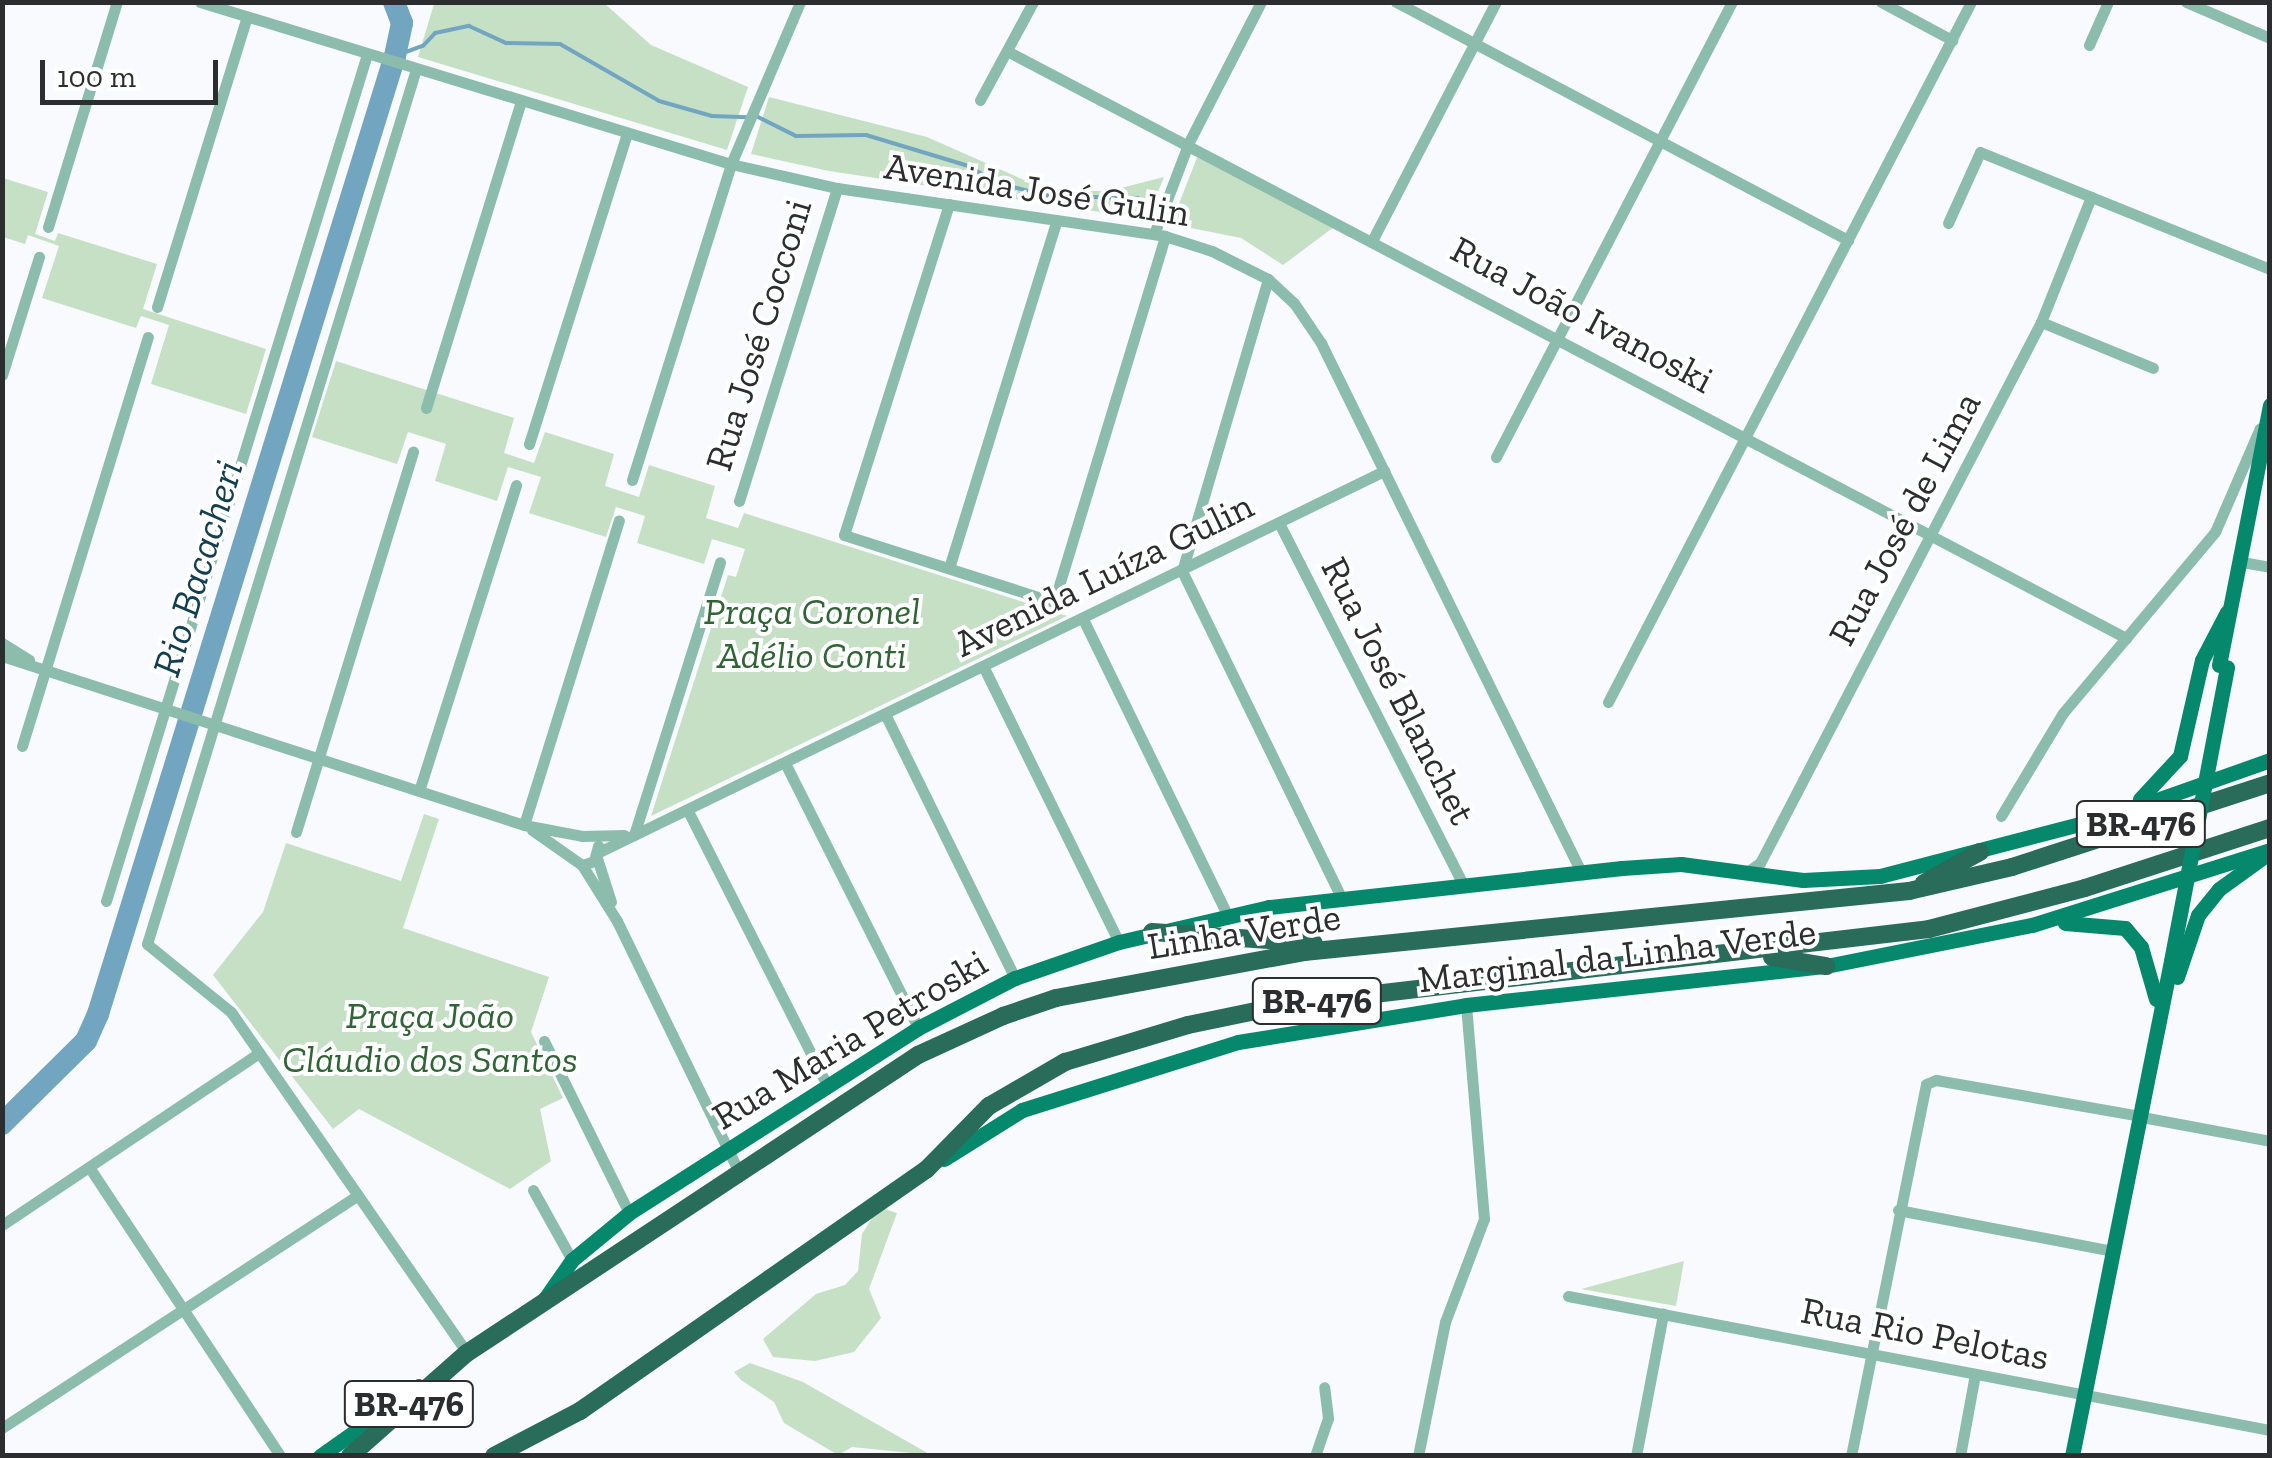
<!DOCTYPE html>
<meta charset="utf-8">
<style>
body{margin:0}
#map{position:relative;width:2272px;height:1458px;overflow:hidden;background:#f8fafe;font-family:"Zilla Slab",serif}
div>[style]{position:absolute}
.green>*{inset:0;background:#c6e0c6}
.stream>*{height:4px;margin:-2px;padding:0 2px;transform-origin:2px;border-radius:2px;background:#72a6c0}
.river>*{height:22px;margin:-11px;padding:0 11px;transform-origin:11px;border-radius:11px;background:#72a6c0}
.minor>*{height:11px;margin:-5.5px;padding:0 5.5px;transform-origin:5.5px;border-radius:5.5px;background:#8cbdac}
.major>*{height:15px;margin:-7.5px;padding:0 7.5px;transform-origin:7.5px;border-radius:7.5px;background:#06886c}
.highway>*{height:18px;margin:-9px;padding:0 9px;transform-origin:9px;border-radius:9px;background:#286c59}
.major-bridge>*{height:15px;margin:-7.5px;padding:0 7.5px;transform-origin:7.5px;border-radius:7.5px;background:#06886c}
span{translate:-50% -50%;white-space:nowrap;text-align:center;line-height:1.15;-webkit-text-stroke:8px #fff;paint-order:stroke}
.shield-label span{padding:2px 8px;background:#fff;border:2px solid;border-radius:8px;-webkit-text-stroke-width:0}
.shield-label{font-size:35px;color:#2c2d2e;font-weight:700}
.street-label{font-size:38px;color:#2c2d2e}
.park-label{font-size:38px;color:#2f6534;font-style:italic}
.water-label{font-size:40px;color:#113e51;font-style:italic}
.frame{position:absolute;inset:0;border:5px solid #2c2d2e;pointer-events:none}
.scale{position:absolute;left:40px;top:60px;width:178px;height:45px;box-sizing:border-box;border:5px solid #2c2d2e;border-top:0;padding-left:12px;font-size:30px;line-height:35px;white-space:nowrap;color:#2c2d2e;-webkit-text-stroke:8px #fff;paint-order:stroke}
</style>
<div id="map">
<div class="green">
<div style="clip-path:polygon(512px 3px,604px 3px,651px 45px,748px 87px,727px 150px,418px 57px,434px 4px)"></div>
<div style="clip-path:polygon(769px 97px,927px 137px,1049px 191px,1109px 191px,1164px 177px,1147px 219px,829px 171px,751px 154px)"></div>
<div style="clip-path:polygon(1198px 155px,1334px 227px,1283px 265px,1241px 238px,1171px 224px)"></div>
<div style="clip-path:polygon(3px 178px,48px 192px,35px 234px,55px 241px,58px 233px,157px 264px,143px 309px,266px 349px,246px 414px,151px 384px,169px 325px,141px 316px,136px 328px,42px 298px,59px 246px,28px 235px,25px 244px,3px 237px)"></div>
<div style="clip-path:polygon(336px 361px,514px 418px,504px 453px,534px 463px,545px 432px,614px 454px,605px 486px,639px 497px,649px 465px,715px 486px,706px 518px,738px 528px,744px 513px,1067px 616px,651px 816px,728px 575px,736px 577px,745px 549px,712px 539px,704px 564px,637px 543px,645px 516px,616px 507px,606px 537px,529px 513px,541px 477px,508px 467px,497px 501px,435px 481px,446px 444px,408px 432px,397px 464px,312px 437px)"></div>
<div style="clip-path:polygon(424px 814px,439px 819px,403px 928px,549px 977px,531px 1032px,563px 1098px,540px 1109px,551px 1161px,510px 1189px,359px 1109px,333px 1129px,213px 975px,263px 912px,286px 843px,401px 881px)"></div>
<div style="clip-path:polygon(879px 1207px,897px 1213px,869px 1289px,881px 1318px,854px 1352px,815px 1361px,773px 1357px,763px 1339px,816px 1294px,845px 1285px,858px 1271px,862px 1234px)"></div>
<div style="clip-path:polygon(1684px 1261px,1676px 1306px,1581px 1289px)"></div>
<div style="clip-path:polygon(750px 1363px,803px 1382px,931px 1455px,852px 1447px,838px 1455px,784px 1423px,774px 1402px,741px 1380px,734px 1372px)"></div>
</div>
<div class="stream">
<div style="left:395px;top:56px;width:30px;rotate:-20deg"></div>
<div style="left:423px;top:46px;width:18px;rotate:-47deg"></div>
<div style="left:435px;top:33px;width:35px;rotate:-12deg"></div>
<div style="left:469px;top:26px;width:41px;rotate:24.7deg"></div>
<div style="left:506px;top:43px;width:54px;rotate:1.1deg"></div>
<div style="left:560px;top:44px;width:114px;rotate:29.9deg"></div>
<div style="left:659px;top:101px;width:55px;rotate:15.8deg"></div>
<div style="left:712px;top:116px;width:35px;rotate:2deg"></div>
<div style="left:756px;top:116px;width:45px;rotate:26.6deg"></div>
<div style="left:796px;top:136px;width:70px;rotate:-0.8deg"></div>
<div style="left:866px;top:135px;width:108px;rotate:16.8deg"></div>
<div style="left:969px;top:166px;width:32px;rotate:32deg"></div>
<div style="left:996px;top:183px;width:56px;rotate:13.5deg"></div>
<div style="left:1050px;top:196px;width:88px;rotate:1.3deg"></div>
</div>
<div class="river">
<div style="left:2px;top:1124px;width:118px;rotate:-44.7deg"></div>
<div style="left:86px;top:1041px;width:30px;rotate:-66deg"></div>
<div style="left:98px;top:1014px;width:1003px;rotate:-72.78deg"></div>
<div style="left:395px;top:56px;width:34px;rotate:-78deg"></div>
<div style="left:402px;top:23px;width:22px;rotate:-111deg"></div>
</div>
<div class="minor">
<div style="left:200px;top:2px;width:555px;rotate:16.97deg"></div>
<div style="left:731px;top:164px;width:109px;rotate:12.8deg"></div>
<div style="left:837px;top:188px;width:331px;rotate:8.3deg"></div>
<div style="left:1165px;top:236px;width:49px;rotate:17.7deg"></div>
<div style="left:1212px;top:251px;width:63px;rotate:26.6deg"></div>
<div style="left:1268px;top:279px;width:35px;rotate:43deg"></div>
<div style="left:1294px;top:303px;width:48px;rotate:56deg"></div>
<div style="left:1321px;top:343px;width:592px;rotate:63.82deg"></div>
<div style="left:1396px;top:2px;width:511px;rotate:27.77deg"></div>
<div style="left:1881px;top:2px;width:81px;rotate:28.2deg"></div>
<div style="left:2186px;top:2px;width:91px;rotate:23.2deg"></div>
<div style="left:2089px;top:45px;width:47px;rotate:-66.2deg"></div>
<div style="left:1007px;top:51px;width:1264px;rotate:27.68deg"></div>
<div style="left:416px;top:69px;width:915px;rotate:107.09deg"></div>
<div style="left:147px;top:944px;width:108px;rotate:39deg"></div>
<div style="left:231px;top:1012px;width:415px;rotate:55.3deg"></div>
<div style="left:980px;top:100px;width:111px;rotate:-61.6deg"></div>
<div style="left:949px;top:204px;width:347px;rotate:107.6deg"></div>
<div style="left:844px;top:535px;width:220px;rotate:17.7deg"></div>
<div style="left:1054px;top:602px;width:382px;rotate:-73.1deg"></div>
<div style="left:1948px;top:223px;width:78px;rotate:-65.7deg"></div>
<div style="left:1980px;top:152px;width:313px;rotate:22deg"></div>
<div style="left:48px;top:227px;width:235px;rotate:-73deg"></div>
<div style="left:1154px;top:234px;width:98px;rotate:-69.2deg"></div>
<div style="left:1189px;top:142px;width:157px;rotate:-62.8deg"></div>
<div style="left:1373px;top:239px;width:267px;rotate:-62.6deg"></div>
<div style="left:1268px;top:279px;width:304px;rotate:106.4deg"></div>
<div style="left:1182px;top:571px;width:365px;rotate:64deg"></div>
<div style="left:157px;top:307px;width:304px;rotate:-72.8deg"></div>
<div style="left:2041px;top:322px;width:121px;rotate:22.3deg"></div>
<div style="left:2px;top:375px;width:124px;rotate:-72.6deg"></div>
<div style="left:426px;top:408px;width:321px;rotate:-72.8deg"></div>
<div style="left:529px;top:444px;width:325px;rotate:-72.5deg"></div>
<div style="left:1496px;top:457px;width:513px;rotate:-62.59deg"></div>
<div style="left:632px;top:480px;width:331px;rotate:-72.6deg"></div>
<div style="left:731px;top:164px;width:176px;rotate:-66.9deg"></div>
<div style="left:739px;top:501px;width:328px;rotate:-72.6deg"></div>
<div style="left:1279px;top:523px;width:407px;rotate:63deg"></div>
<div style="left:2242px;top:562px;width:28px;rotate:10deg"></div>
<div style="left:949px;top:568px;width:364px;rotate:-72.8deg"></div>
<div style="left:1083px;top:619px;width:328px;rotate:64deg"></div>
<div style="left:2px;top:643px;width:32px;rotate:32deg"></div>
<div style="left:2px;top:656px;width:549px;rotate:17.94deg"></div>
<div style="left:524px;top:825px;width:59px;rotate:10.7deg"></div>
<div style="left:582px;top:836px;width:42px;rotate:-1.4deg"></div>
<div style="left:984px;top:668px;width:305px;rotate:63.8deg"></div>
<div style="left:1608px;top:702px;width:789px;rotate:-62.59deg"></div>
<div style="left:886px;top:716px;width:292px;rotate:63.8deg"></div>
<div style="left:22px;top:746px;width:428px;rotate:-72.9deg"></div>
<div style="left:786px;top:765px;width:294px;rotate:63.3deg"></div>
<div style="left:419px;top:791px;width:321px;rotate:-72.4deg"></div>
<div style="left:689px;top:813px;width:307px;rotate:63.1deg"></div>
<div style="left:2001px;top:816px;width:120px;rotate:-59deg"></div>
<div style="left:2063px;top:713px;width:236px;rotate:-50deg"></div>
<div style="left:2215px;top:532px;width:113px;rotate:-66.6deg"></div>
<div style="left:524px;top:825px;width:319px;rotate:-72.7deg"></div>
<div style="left:532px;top:830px;width:61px;rotate:35deg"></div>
<div style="left:582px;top:865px;width:13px;rotate:-18deg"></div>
<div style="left:594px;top:861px;width:16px;rotate:-75deg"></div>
<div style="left:296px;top:832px;width:398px;rotate:-72.9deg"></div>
<div style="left:634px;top:835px;width:286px;rotate:-72.5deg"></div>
<div style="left:599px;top:852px;width:873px;rotate:-25.89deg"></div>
<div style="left:597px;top:858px;width:46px;rotate:72.3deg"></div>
<div style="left:582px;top:865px;width:66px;rotate:58deg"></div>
<div style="left:617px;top:921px;width:279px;rotate:64.1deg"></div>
<div style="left:1747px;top:872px;width:16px;rotate:-35deg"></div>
<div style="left:1760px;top:863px;width:610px;rotate:-62.55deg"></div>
<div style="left:2041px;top:322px;width:135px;rotate:-68.2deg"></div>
<div style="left:106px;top:901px;width:886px;rotate:-72.87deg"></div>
<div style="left:544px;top:1041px;width:192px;rotate:63.7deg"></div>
<div style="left:2142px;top:1117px;width:130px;rotate:10.6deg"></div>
<div style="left:89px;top:1167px;width:346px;rotate:56.5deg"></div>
<div style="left:533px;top:1190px;width:80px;rotate:60.9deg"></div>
<div style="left:1898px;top:1210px;width:214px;rotate:10.8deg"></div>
<div style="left:2px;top:1225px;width:309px;rotate:-33.8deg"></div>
<div style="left:1568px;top:1296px;width:715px;rotate:10.81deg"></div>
<div style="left:2px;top:1428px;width:425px;rotate:-33.2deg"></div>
<div style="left:1315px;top:1456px;width:40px;rotate:-71.1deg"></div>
<div style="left:1328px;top:1418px;width:31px;rotate:-97deg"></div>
<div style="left:1418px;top:1456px;width:137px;rotate:-78.6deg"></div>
<div style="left:1445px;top:1322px;width:110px;rotate:-69.3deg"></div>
<div style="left:1484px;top:1219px;width:215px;rotate:-94.8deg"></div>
<div style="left:1636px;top:1456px;width:145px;rotate:-79.2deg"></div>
<div style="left:1851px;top:1456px;width:379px;rotate:-78.6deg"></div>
<div style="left:1926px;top:1084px;width:11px;rotate:-22deg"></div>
<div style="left:1936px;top:1080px;width:201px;rotate:10deg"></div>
<div style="left:1960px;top:1456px;width:83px;rotate:-79.6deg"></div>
</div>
<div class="major">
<div style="left:2219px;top:665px;width:265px;rotate:-78.9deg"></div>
<div style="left:2140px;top:799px;width:59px;rotate:-47.1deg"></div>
<div style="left:2180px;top:756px;width:98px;rotate:-77.1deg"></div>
<div style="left:2202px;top:660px;width:54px;rotate:-62.5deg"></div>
<div style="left:2065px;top:923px;width:60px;rotate:4.8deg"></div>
<div style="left:2125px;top:928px;width:25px;rotate:50deg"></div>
<div style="left:2141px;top:947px;width:54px;rotate:73.9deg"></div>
<div style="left:2177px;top:977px;width:65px;rotate:-71.3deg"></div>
<div style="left:2198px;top:915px;width:33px;rotate:-51deg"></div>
<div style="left:2219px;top:889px;width:53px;rotate:-35.8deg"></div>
<div style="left:944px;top:1159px;width:92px;rotate:-32.1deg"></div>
<div style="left:1022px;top:1110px;width:226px;rotate:-17.5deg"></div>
<div style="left:1238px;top:1042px;width:231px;rotate:-9.2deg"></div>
<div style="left:1466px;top:1005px;width:362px;rotate:-6.2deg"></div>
<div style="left:1826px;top:966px;width:210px;rotate:-11.3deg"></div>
<div style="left:2032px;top:925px;width:250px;rotate:-17.5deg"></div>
<div style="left:544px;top:1300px;width:49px;rotate:-55deg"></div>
<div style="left:572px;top:1260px;width:74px;rotate:-39.5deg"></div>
<div style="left:629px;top:1213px;width:343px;rotate:-32.6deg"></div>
<div style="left:918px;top:1028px;width:109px;rotate:-27.3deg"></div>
<div style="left:1015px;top:978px;width:110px;rotate:-19.1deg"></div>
<div style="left:1119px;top:942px;width:154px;rotate:-13.1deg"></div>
<div style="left:1269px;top:907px;width:355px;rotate:-6.3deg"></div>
<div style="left:1622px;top:868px;width:59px;rotate:-3.9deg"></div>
<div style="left:1681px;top:864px;width:123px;rotate:7.5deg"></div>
<div style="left:1803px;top:880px;width:77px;rotate:-3deg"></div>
<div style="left:1880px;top:876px;width:242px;rotate:-14.6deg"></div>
<div style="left:2114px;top:815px;width:165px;rotate:-19.4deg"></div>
<div style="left:320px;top:1456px;width:121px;rotate:-35.3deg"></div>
<div style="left:2072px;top:1456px;width:505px;rotate:-78.69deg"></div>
</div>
<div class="highway">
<div style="left:1924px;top:883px;width:64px;rotate:-29deg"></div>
<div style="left:1152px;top:932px;width:162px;rotate:3.9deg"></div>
<div style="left:1772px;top:957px;width:55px;rotate:9.5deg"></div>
<div style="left:350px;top:1456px;width:156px;rotate:-41.4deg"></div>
<div style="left:467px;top:1353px;width:541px;rotate:-33.45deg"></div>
<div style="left:918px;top:1055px;width:94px;rotate:-24.6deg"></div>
<div style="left:1003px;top:1016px;width:56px;rotate:-18.8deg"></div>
<div style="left:1056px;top:998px;width:252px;rotate:-10.5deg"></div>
<div style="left:1304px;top:952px;width:608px;rotate:-5.76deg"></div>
<div style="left:1909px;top:891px;width:106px;rotate:-13.1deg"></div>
<div style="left:2012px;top:867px;width:271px;rotate:-18deg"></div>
<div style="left:494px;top:1456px;width:97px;rotate:-27.6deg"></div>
<div style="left:580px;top:1411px;width:422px;rotate:-34.9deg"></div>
<div style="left:926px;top:1170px;width:90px;rotate:-45.5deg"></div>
<div style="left:989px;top:1106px;width:88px;rotate:-30.1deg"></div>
<div style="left:1065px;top:1062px;width:128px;rotate:-16.7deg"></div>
<div style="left:1188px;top:1025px;width:103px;rotate:-11.7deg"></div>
<div style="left:1289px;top:1004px;width:644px;rotate:-6.68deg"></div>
<div style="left:1929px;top:929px;width:161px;rotate:-14.7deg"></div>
<div style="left:2085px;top:888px;width:194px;rotate:-18deg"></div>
</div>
<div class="major-bridge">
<div style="left:2171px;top:961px;width:299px;rotate:-79.2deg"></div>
</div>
<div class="shield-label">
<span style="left:2141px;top:824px">BR-476</span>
<span style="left:1317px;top:1001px">BR-476</span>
<span style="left:409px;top:1404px">BR-476</span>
</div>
<div class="street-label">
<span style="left:1037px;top:190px;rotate:9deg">Avenida José Gulin</span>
<span style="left:1582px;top:315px;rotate:28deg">Rua João Ivanoski</span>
<span style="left:759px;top:335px;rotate:-73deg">Rua José Cocconi</span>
<span style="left:1905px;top:519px;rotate:-62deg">Rua José de Lima</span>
<span style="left:1104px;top:575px;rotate:-26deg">Avenida Luíza Gulin</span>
<span style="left:1398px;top:691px;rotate:63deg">Rua José Blanchet</span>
<span style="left:1244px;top:932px;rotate:-9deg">Linha Verde</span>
<span style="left:1617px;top:956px;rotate:-7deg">Marginal da Linha Verde</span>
<span style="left:850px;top:1040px;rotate:-31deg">Rua Maria Petroski</span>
<span style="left:1925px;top:1334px;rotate:11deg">Rua Rio Pelotas</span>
</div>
<div class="park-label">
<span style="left:812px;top:634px">Praça Coronel<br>Adélio Conti</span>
<span style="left:430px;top:1038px">Praça João<br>Cláudio dos Santos</span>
</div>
<div class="water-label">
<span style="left:197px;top:568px;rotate:-73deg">Rio Bacacheri</span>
</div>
<div class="frame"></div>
<div class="scale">100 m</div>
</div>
